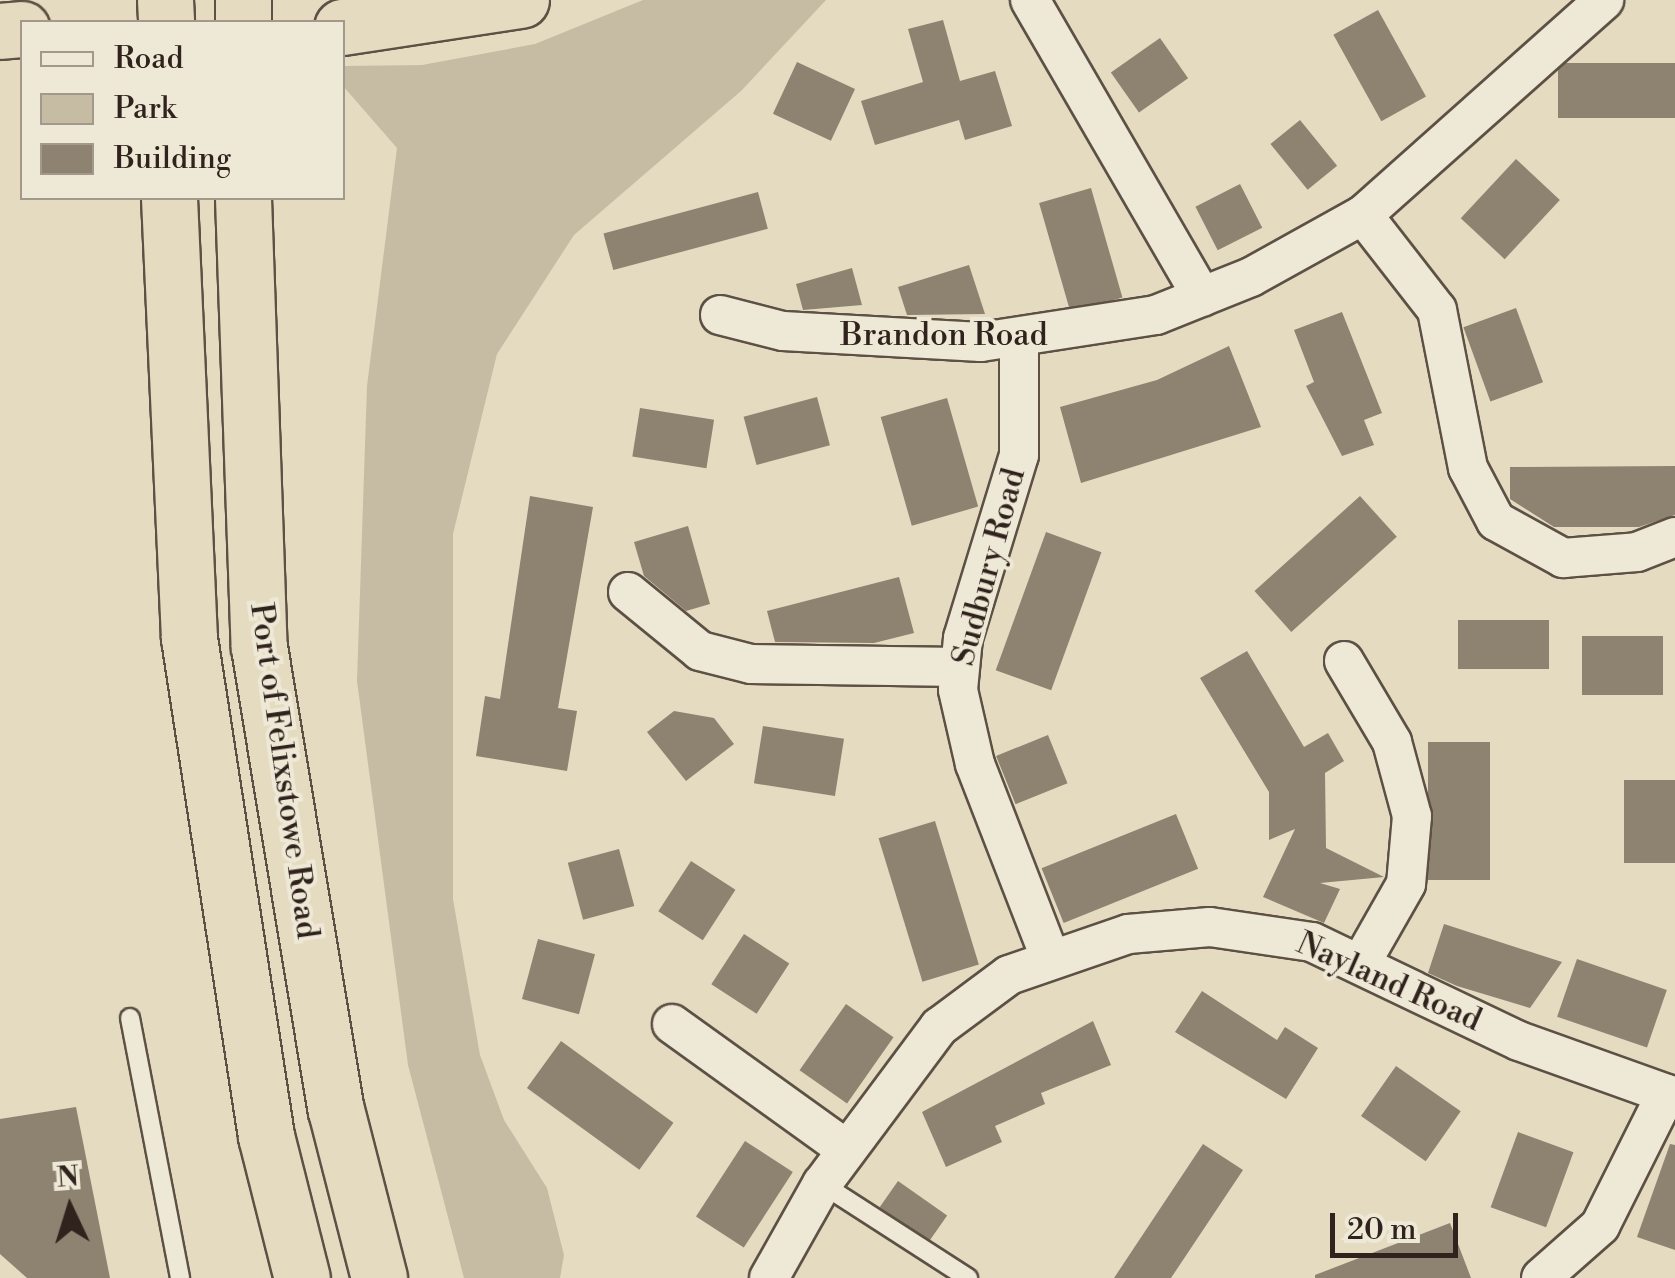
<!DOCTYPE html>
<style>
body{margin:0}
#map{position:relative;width:1675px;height:1278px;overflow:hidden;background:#e5dbc0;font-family:"Libre Bodoni",serif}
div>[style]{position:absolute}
.green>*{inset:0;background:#c6bca4}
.building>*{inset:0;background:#8e8271;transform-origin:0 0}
.roads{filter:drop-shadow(2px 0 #5d5045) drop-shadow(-2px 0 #5d5045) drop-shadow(0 2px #5d5045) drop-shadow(0 -2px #5d5045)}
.lane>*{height:18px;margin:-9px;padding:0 9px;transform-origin:9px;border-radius:9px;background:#eee8d6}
.street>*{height:38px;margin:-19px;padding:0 19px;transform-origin:19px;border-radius:19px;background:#eee8d6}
.highway>*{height:55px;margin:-27.5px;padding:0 27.5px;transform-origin:27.5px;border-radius:27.5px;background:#e5dbc0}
span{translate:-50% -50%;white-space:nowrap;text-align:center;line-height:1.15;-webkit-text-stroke:8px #eee8d6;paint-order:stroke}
.street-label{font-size:32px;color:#30221c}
.legend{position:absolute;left:20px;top:20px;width:325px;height:180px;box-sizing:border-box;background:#eee8d6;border:2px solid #a2998c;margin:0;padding:12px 18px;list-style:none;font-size:30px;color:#30221c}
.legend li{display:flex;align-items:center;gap:20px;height:50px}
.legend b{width:50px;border:2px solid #a2998c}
.north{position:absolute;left:20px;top:1158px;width:100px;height:100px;-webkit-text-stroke:8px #eee8d6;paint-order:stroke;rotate:356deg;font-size:28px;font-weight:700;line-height:40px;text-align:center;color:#30221c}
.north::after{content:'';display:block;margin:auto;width:35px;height:45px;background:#30221c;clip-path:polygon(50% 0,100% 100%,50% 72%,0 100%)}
.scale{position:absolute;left:1330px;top:1213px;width:128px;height:45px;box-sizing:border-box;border:5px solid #30221c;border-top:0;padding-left:12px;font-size:30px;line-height:35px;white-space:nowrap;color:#30221c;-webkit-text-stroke:8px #eee8d6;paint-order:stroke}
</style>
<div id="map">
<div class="green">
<div style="clip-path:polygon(643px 0,826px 0,741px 91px,574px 235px,497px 354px,453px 534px,453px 899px,480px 1055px,504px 1120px,547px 1188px,564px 1255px,560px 1278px,464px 1278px,408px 1065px,357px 681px,367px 386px,397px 148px,343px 86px,343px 66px,422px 65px,535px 44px)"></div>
</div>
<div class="building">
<div style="left:1378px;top:10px;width:99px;height:51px;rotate:61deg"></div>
<div style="clip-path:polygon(943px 20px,960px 81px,995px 71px,1012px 126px,965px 140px,959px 120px,875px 145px,861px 101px,923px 82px,908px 29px)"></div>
<div style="left:1160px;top:38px;width:49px;height:60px;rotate:55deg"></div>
<div style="left:797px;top:62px;width:64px;height:57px;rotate:25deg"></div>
<div style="left:1675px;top:63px;width:55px;height:117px;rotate:90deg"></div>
<div style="left:1300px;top:120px;width:59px;height:38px;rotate:51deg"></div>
<div style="left:1516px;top:159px;width:60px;height:81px;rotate:43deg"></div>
<div style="left:1240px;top:184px;width:49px;height:50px;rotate:63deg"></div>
<div style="left:1091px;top:188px;width:114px;height:54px;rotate:74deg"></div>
<div style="left:758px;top:192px;width:38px;height:160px;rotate:75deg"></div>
<div style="clip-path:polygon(969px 265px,985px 314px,907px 315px,898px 287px)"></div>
<div style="clip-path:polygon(852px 268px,862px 305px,803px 310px,796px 284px)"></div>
<div style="left:1516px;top:308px;width:79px;height:56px;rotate:70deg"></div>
<div style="clip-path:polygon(1342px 312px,1382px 413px,1364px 420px,1374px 445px,1342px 456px,1306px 386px,1314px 382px,1294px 330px)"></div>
<div style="clip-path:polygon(1229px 346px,1261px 427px,1081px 483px,1060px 407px,1157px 380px)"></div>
<div style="left:817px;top:397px;width:50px;height:76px;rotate:75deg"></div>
<div style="left:947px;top:398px;width:113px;height:69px;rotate:74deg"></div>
<div style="left:640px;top:408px;width:75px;height:49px;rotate:9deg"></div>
<div style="clip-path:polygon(1675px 466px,1675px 515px,1639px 527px,1554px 527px,1510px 499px,1510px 467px)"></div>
<div style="clip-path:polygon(530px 496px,593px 507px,558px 708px,577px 711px,567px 771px,476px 756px,485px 696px,500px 699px)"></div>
<div style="left:1360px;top:496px;width:55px;height:142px;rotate:48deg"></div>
<div style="clip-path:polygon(688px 526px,710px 604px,686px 611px,644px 576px,634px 542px)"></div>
<div style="left:1046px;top:532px;width:59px;height:147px;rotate:20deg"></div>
<div style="clip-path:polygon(899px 577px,914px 633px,874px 643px,775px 642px,767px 611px)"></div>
<div style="left:1458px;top:620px;width:91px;height:49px"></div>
<div style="left:1663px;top:636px;width:59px;height:81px;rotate:90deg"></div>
<div style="clip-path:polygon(1247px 651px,1304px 747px,1328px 733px,1344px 761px,1325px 773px,1326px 848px,1384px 877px,1320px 883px,1340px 889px,1324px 923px,1263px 897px,1295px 829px,1269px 840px,1269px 792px,1200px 678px)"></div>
<div style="clip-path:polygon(674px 711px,714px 718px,734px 744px,686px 781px,647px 732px)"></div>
<div style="left:763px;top:726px;width:82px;height:58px;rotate:9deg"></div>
<div style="left:1048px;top:735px;width:52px;height:56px;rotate:68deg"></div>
<div style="left:1428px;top:742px;width:62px;height:138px"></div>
<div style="left:1675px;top:780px;width:83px;height:51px;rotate:90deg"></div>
<div style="left:1176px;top:814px;width:59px;height:145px;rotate:68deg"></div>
<div style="left:935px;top:821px;width:150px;height:59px;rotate:73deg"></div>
<div style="left:619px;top:849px;width:59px;height:53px;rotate:75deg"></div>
<div style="left:691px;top:861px;width:53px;height:60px;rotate:33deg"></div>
<div style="clip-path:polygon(1444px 924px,1562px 962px,1530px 1008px,1457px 986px,1428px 973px)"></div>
<div style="left:744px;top:934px;width:54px;height:60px;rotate:33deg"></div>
<div style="left:538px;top:939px;width:59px;height:62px;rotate:15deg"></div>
<div style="left:1577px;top:959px;width:95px;height:61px;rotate:19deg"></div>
<div style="clip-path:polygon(1202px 991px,1277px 1040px,1285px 1027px,1318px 1048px,1286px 1099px,1175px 1032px)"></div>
<div style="left:846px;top:1004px;width:58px;height:81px;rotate:35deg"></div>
<div style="clip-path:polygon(1093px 1021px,1111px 1065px,1041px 1093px,1045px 1104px,995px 1126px,1002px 1142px,946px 1167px,922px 1112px)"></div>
<div style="left:561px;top:1041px;width:139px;height:58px;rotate:36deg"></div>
<div style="left:1396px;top:1066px;width:79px;height:61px;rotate:35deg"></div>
<div style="clip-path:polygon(76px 1107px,110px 1278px,27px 1278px,0 1254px,0 1119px)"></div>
<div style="left:1518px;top:1132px;width:59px;height:80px;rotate:20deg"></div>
<div style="left:745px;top:1141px;width:57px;height:90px;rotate:33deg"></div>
<div style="clip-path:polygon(1203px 1144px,1243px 1170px,1171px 1278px,1114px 1278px)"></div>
<div style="clip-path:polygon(1670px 1144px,1675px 1145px,1675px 1250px,1637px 1237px)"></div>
<div style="left:898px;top:1181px;width:60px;height:32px;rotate:35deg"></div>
<div style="clip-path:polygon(1450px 1223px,1471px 1278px,1315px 1278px,1315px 1275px)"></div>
</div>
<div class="roads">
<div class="lane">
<div style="left:130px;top:1018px;width:265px;rotate:79.1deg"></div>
<div style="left:822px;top:1184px;width:174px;rotate:32.8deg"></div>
</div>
<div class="street">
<div style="left:1030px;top:0;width:343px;rotate:59.9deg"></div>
<div style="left:1363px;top:215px;width:120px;rotate:52.1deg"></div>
<div style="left:1437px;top:310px;width:161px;rotate:78.9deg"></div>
<div style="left:1468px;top:468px;width:60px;rotate:62.2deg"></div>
<div style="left:1496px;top:521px;width:77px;rotate:28.9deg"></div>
<div style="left:1563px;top:558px;width:74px;rotate:-4.6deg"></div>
<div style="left:1637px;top:552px;width:41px;rotate:-21.5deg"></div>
<div style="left:720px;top:315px;width:65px;rotate:14.3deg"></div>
<div style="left:783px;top:331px;width:198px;rotate:3.2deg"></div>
<div style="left:981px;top:342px;width:177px;rotate:-8.8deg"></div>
<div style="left:1156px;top:315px;width:102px;rotate:-21.8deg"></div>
<div style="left:1251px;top:277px;width:128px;rotate:-29deg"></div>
<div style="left:1363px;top:215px;width:323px;rotate:-41.7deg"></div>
<div style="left:1019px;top:341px;width:114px;rotate:90deg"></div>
<div style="left:1019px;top:455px;width:191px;rotate:107deg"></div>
<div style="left:963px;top:638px;width:52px;rotate:95.5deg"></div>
<div style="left:958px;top:690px;width:76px;rotate:77.1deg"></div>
<div style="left:975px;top:764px;width:207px;rotate:68.8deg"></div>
<div style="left:628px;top:592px;width:93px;rotate:39.3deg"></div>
<div style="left:700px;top:651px;width:53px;rotate:14.3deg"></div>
<div style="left:751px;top:664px;width:208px;rotate:0.8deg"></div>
<div style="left:1344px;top:661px;width:94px;rotate:59.3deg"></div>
<div style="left:1392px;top:742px;width:77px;rotate:74.9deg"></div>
<div style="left:1412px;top:816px;width:68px;rotate:95deg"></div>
<div style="left:1406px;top:884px;width:91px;rotate:119.7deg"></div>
<div style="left:672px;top:1024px;width:214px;rotate:35.7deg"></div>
<div style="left:769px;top:1278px;width:108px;rotate:-60.6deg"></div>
<div style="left:822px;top:1184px;width:196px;rotate:-53.3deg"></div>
<div style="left:939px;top:1027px;width:87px;rotate:-36.6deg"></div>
<div style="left:1009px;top:975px;width:126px;rotate:-19deg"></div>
<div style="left:1128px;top:934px;width:82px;rotate:-4.9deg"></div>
<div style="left:1210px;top:927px;width:103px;rotate:8.4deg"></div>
<div style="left:1312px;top:942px;width:229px;rotate:25.6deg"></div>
<div style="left:1519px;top:1041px;width:166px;rotate:19.7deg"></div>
<div style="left:1541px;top:1278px;width:79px;rotate:-41.4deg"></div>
<div style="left:1600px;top:1226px;width:148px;rotate:-63.4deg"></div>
</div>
<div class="highway">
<div style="left:165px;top:0;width:22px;rotate:87deg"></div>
<div style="left:243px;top:22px;width:22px;rotate:-90deg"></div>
<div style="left:342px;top:27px;width:181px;rotate:-8.6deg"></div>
<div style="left:0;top:31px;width:22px;rotate:-5deg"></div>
<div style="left:169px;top:198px;width:440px;rotate:87.4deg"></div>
<div style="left:189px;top:638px;width:504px;rotate:81.21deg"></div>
<div style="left:266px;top:1136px;width:146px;rotate:75.8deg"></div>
<div style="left:243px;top:198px;width:449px;rotate:88deg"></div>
<div style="left:259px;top:647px;width:469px;rotate:80.6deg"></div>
<div style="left:336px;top:1110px;width:173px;rotate:75.6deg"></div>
</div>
</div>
<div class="street-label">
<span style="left:944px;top:335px">Brandon Road</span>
<span style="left:989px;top:567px;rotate:-75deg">Sudbury Road</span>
<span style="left:284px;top:771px;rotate:82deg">Port of Felixstowe Road</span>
<span style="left:1389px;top:982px;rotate:24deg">Nayland Road</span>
</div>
<ul class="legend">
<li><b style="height:12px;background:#eee8d6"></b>Road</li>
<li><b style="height:28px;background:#c6bca4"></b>Park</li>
<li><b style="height:28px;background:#8e8271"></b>Building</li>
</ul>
<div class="north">N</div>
<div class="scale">20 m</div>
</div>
